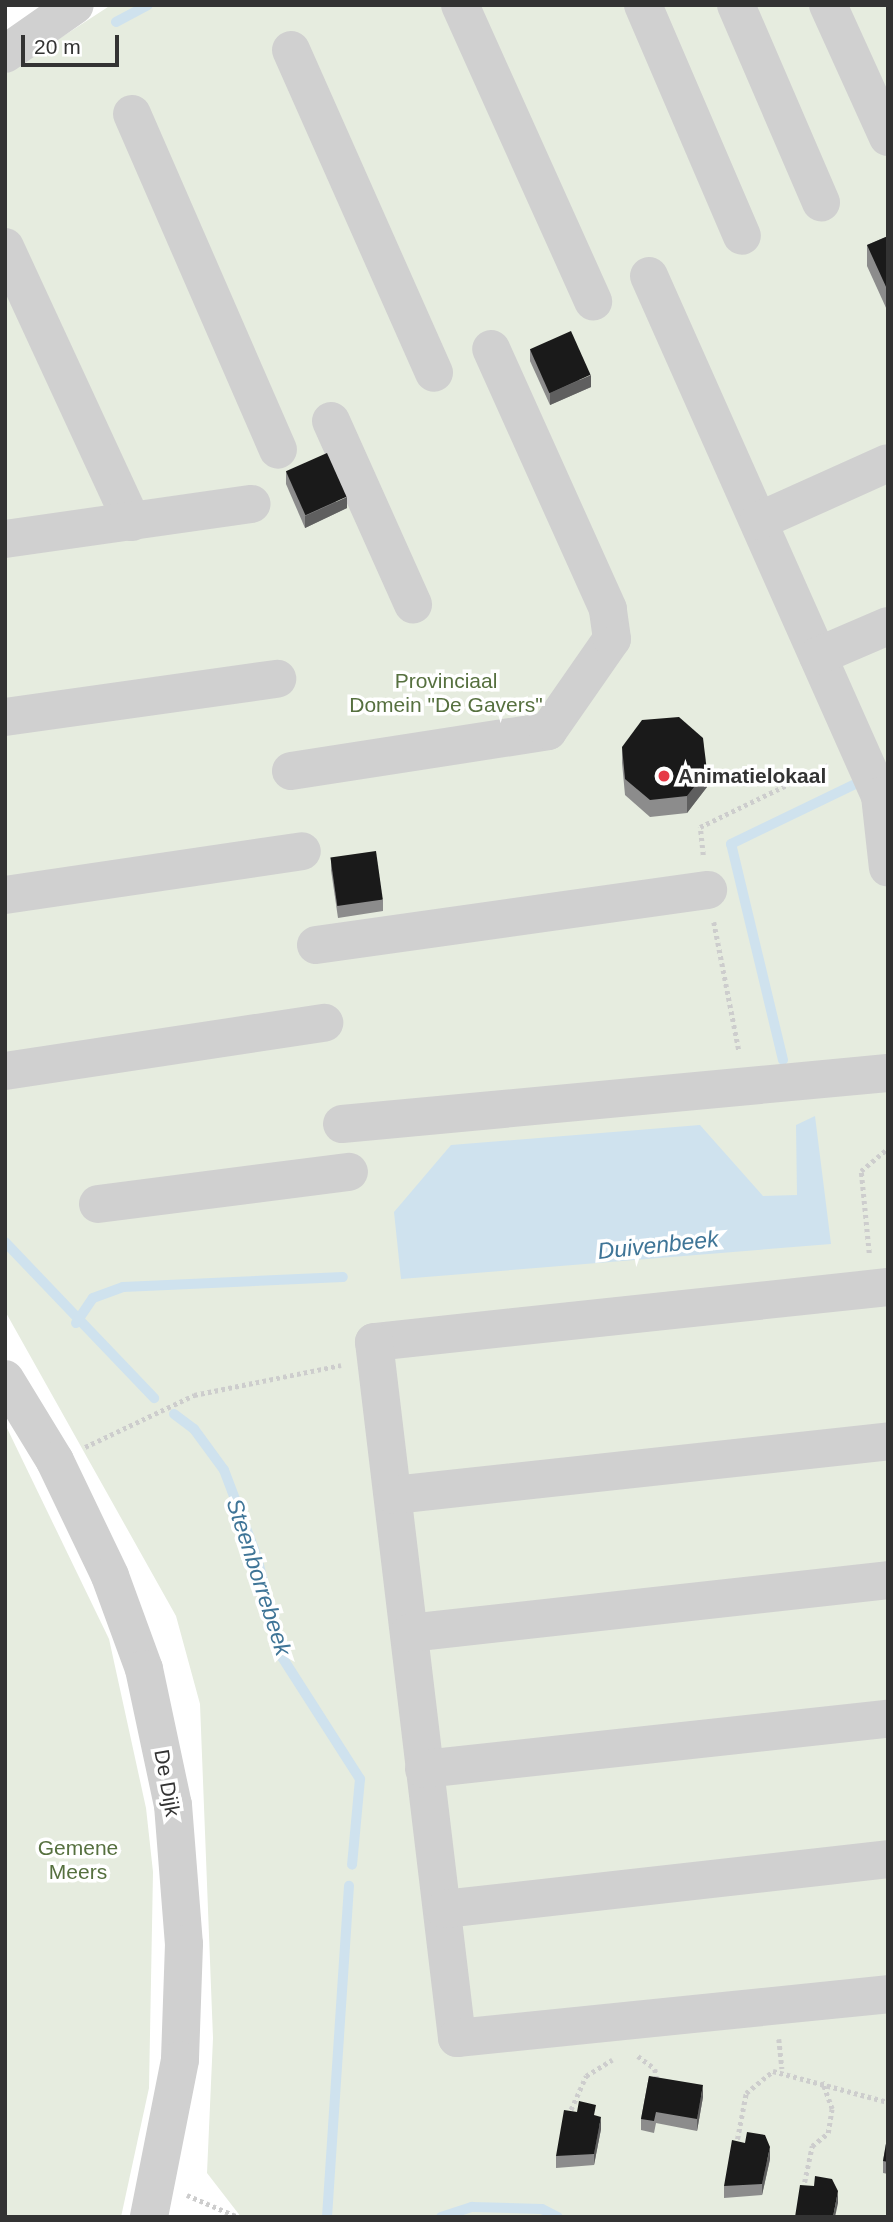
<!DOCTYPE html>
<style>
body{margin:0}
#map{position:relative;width:893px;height:2222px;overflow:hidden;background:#fff;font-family:Helvetica,sans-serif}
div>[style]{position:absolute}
.green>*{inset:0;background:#e6ecdf}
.water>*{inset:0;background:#cfe2ee}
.stream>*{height:10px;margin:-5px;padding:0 5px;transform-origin:5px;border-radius:5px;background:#cfe2ee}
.path>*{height:4.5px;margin-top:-2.25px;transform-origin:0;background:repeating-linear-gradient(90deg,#cdcdcd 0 3.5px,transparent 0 7px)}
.minor>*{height:38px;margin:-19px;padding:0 19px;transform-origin:19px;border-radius:19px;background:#d0d0d0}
.wall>*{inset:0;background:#8c8c8c}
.shaded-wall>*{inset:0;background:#5f5f5f}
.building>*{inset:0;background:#1a1a1a;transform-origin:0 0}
.dots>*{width:19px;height:19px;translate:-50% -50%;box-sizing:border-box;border:4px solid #fff;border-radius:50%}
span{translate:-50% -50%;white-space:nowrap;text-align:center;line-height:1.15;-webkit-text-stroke:7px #fff;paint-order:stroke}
.park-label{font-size:21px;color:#56703f}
.poi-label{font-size:21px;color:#333;font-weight:700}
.left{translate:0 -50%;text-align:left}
.street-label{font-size:21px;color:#333}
.water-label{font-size:23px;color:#3f7597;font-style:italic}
.frame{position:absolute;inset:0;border:7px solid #333;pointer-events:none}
.scale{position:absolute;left:21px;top:35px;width:98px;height:32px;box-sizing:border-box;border:4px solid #333;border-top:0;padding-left:9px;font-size:21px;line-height:24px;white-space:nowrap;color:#333;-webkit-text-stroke:5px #fff;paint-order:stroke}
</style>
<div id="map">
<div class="green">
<div style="clip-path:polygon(111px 5px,888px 5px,888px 2217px,241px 2217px,207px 2173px,213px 2038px,200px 1704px,176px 1616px,5px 1311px,5px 74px)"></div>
<div style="clip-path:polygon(5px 1424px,109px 1639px,146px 1808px,153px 1872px,149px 2088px,121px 2217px,5px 2217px)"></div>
</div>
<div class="water">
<div style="clip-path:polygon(815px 1116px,831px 1244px,401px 1279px,394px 1212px,451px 1145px,700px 1125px,763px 1196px,797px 1195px,796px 1125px)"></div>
</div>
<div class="stream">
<div style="left:116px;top:22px;width:36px;rotate:-28deg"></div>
<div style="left:783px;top:1060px;width:222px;rotate:-103.5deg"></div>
<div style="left:731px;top:844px;width:138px;rotate:-25.8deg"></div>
<div style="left:5px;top:1242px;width:216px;rotate:46.3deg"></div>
<div style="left:76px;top:1323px;width:30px;rotate:-56deg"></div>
<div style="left:93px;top:1298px;width:32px;rotate:-20deg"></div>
<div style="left:123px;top:1287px;width:220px;rotate:-2.6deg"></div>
<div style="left:174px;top:1414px;width:25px;rotate:37deg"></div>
<div style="left:194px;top:1429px;width:51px;rotate:53.8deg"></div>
<div style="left:224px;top:1470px;width:93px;rotate:69.2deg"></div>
<div style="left:257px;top:1557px;width:103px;rotate:76deg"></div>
<div style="left:282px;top:1657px;width:145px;rotate:57.4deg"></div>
<div style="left:360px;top:1779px;width:86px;rotate:95.3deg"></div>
<div style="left:327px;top:2217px;width:332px;rotate:-86.2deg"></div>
<div style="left:441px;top:2217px;width:33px;rotate:-18deg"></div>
<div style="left:472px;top:2207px;width:70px;rotate:1.6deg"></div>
<div style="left:542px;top:2209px;width:18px;rotate:27deg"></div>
</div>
<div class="path">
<div style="left:703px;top:855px;width:28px;rotate:-96deg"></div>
<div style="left:700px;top:827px;width:142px;rotate:-25.8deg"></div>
<div style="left:714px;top:922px;width:131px;rotate:79deg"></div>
<div style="left:869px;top:1253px;width:82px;rotate:-95.6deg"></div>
<div style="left:861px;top:1171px;width:35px;rotate:-40deg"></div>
<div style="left:85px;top:1447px;width:121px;rotate:-25.5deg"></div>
<div style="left:194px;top:1395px;width:150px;rotate:-11.5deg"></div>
<div style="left:779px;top:2039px;width:30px;rotate:84deg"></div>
<div style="left:638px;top:2056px;width:21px;rotate:37deg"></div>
<div style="left:655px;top:2069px;width:11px;rotate:80deg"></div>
<div style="left:568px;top:2116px;width:44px;rotate:-65.8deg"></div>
<div style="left:586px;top:2076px;width:31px;rotate:-32deg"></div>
<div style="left:736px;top:2146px;width:54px;rotate:-79.3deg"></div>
<div style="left:746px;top:2093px;width:35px;rotate:-39deg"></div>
<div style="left:773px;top:2071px;width:119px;rotate:15.1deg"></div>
<div style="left:803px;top:2189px;width:44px;rotate:-78.2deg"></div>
<div style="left:812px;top:2146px;width:21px;rotate:-39deg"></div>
<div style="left:828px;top:2133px;width:24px;rotate:-81deg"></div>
<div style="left:832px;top:2109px;width:29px;rotate:-110deg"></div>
<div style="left:187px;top:2195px;width:56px;rotate:23.3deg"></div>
</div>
<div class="minor">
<div style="left:460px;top:5px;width:325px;rotate:65.8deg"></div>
<div style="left:643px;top:5px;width:251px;rotate:66.8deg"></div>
<div style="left:736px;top:5px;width:215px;rotate:66.7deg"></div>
<div style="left:828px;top:5px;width:145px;rotate:65.6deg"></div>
<div style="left:291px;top:50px;width:353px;rotate:66.1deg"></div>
<div style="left:5px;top:54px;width:85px;rotate:-35deg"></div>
<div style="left:132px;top:114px;width:366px;rotate:66.5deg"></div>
<div style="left:5px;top:247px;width:303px;rotate:65.2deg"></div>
<div style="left:649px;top:276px;width:569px;rotate:66.05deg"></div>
<div style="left:880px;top:796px;width:72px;rotate:83.7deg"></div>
<div style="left:331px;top:421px;width:201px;rotate:65.9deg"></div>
<div style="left:759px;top:521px;width:141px;rotate:-24.2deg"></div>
<div style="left:5px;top:539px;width:249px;rotate:-8.1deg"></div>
<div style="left:818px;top:656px;width:76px;rotate:-23.2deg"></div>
<div style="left:5px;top:717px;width:275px;rotate:-8deg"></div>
<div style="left:291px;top:771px;width:260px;rotate:-8.8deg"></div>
<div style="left:548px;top:731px;width:112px;rotate:-55.2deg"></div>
<div style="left:612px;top:639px;width:30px;rotate:-98deg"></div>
<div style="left:608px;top:609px;width:285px;rotate:-114.2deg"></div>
<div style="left:5px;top:895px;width:300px;rotate:-8.4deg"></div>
<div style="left:316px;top:945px;width:396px;rotate:-8deg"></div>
<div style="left:5px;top:1071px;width:323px;rotate:-8.6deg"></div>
<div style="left:342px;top:1124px;width:548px;rotate:-5.34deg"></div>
<div style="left:98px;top:1204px;width:253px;rotate:-7.3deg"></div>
<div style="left:888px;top:1287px;width:517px;rotate:173.89deg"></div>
<div style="left:374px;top:1342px;width:701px;rotate:83.2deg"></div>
<div style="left:457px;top:2038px;width:433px;rotate:-5.8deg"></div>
<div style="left:5px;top:1379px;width:96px;rotate:58.6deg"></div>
<div style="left:55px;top:1461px;width:127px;rotate:64.4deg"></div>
<div style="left:110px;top:1576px;width:99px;rotate:69.9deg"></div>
<div style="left:144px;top:1669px;width:139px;rotate:78deg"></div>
<div style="left:173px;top:1805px;width:139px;rotate:85.5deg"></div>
<div style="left:184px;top:1944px;width:116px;rotate:92deg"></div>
<div style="left:180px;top:2060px;width:160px;rotate:101.2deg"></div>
<div style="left:394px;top:1495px;width:497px;rotate:-6.2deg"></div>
<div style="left:409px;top:1633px;width:482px;rotate:-6.3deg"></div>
<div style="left:424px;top:1769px;width:467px;rotate:-6.2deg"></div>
<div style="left:444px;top:1909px;width:447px;rotate:-6.4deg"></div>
</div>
<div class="wall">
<div style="clip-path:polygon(888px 236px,887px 310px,867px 266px,867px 245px)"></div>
<div style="clip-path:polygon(530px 350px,591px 387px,550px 405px,530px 361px)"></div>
<div style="clip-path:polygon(286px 472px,347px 508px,305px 528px,286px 484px)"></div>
<div style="clip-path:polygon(622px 747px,707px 787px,687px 813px,650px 817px,625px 795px,622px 763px)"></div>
<div style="clip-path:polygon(331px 858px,383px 900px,383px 911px,338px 918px,331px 870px)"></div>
<div style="clip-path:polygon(649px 2076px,703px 2097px,697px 2131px,656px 2123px,654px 2133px,641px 2130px,641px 2119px)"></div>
<div style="clip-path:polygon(596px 2116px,601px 2129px,594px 2165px,556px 2168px,556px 2156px)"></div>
<div style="clip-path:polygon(888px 2132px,888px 2174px,883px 2173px,883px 2161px)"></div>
<div style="clip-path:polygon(770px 2159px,762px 2195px,724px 2198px,724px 2186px)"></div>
</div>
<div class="shaded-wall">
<div style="clip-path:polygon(591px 375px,591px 387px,550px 405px,550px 393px)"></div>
<div style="clip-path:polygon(347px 497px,347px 508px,305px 528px,305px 516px)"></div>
<div style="clip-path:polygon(707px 771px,707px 787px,687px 813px,687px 796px)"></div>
<div style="clip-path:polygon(703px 2085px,703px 2097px,697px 2131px,697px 2119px)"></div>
<div style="clip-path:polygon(601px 2117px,601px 2129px,594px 2165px,594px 2154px)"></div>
<div style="clip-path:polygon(770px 2147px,770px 2159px,762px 2195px,762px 2184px)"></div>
<div style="clip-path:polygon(838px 2191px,838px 2203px,835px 2217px,833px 2217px)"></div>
</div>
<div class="building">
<div style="clip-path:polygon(888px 236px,888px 288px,887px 289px,867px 245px)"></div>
<div style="left:571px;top:331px;width:48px;height:45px;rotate:66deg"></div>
<div style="left:327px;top:453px;width:48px;height:45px;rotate:66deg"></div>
<div style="clip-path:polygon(679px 717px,703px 738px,707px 771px,687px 796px,650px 800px,625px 779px,622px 747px,642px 720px)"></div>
<div style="left:376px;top:851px;width:49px;height:46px;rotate:82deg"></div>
<div style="clip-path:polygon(649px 2076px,703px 2085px,697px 2119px,656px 2112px,654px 2121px,641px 2119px)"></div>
<div style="clip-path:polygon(579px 2101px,596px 2105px,594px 2115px,601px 2117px,594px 2154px,556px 2156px,564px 2110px,577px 2112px)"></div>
<div style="clip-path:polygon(747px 2132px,765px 2135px,770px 2147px,762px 2184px,724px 2186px,732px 2140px,745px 2143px)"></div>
<div style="clip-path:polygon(888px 2132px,888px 2162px,883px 2161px)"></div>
<div style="clip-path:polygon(815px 2176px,832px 2179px,838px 2191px,833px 2217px,795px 2217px,800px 2185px,814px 2186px)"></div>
</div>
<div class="dots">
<div style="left:664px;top:776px;background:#e63946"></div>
</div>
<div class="park-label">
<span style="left:446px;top:693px">Provinciaal<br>Domein "De Gavers"</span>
<span style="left:78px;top:1860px">Gemene<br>Meers</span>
</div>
<div class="poi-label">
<span class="left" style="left:678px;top:776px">Animatielokaal</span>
</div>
<div class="street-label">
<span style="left:167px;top:1783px;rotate:80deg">De Dijk</span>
</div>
<div class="water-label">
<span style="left:658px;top:1245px;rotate:-6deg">Duivenbeek</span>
<span style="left:259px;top:1577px;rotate:72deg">Steenborrebeek</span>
</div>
<div class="frame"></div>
<div class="scale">20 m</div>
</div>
